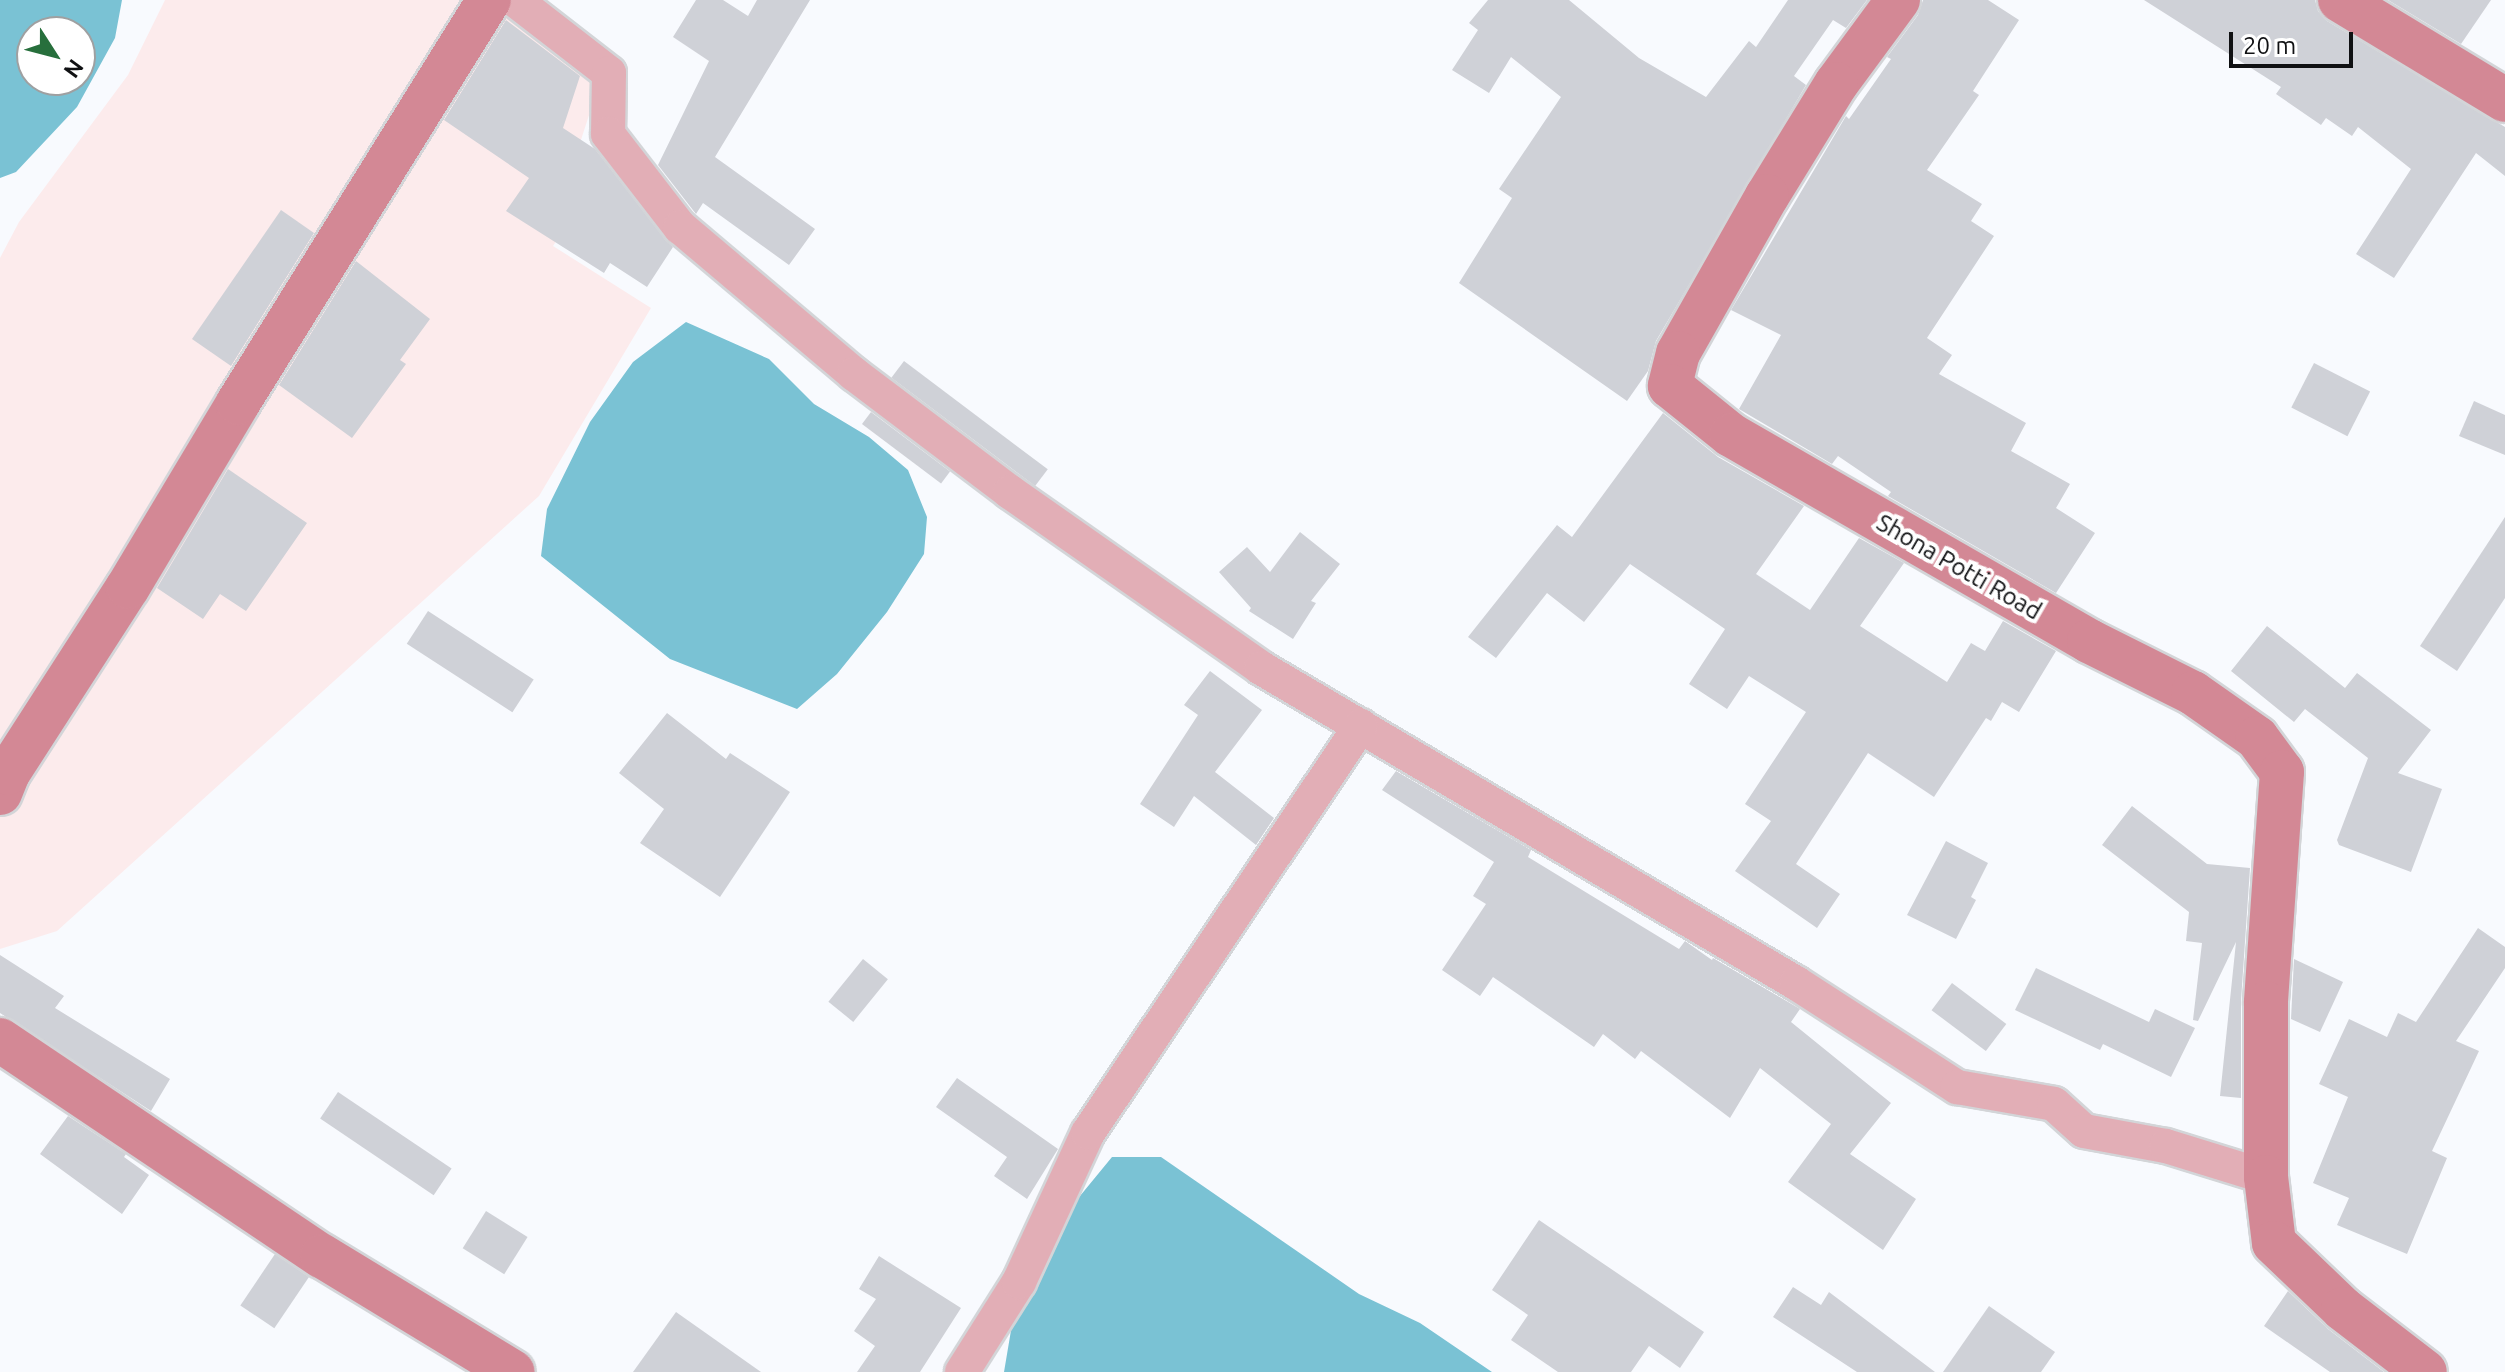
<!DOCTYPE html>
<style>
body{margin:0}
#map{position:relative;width:2505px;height:1372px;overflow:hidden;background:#f8fafe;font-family:Ubuntu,sans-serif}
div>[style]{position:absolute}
.commercial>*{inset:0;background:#fcebec}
.water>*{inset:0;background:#7ac2d4}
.building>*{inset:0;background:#cfd1d7;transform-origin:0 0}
.roads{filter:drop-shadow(2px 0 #d3d5d8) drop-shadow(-2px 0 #d3d5d8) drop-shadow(0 2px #d3d5d8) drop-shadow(0 -2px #d3d5d8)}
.street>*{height:34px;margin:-17px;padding:0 17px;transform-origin:17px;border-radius:17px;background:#e2aeb6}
.secondary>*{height:44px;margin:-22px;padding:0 22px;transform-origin:22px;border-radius:22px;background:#d38895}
span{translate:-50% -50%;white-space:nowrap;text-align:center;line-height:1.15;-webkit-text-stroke:8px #fff;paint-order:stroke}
.street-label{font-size:24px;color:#101113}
.north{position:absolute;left:16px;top:16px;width:80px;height:80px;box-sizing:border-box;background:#fff;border:2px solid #9fa0a1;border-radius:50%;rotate:126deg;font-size:22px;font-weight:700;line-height:32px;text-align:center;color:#101113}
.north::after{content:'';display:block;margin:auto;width:28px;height:36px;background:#276f3c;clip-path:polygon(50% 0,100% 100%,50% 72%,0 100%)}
.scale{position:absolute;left:2229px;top:32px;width:124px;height:36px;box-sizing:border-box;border:4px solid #101113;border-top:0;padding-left:10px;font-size:24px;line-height:28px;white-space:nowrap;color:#101113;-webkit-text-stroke:6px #fff;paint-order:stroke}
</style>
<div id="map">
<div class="commercial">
<div style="clip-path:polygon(165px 0,476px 0,0 783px,0 258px,19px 222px,128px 75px)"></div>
<div style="clip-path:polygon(489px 0,602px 75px,579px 146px,605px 168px,553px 246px,651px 308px,539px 496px,57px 931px,0 949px,0 804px)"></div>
</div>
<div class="water">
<div style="clip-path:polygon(evenodd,0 0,122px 0,115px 38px,77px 107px,16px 172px,0 178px,0 0,80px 32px,80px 80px,32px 80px,32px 32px,80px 32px)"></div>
<div style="clip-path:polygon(686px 322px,769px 359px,814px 404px,869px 437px,908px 470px,927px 517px,924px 554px,887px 612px,837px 674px,797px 709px,670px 659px,541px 556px,547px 509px,590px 422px,633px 362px)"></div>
<div style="clip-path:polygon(1112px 1157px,1161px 1157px,1359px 1294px,1420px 1323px,1492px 1372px,1004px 1372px,1024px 1253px,1066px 1213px)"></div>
</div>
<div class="building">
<div style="clip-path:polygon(696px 0,723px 0,748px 16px,757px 0,810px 0,715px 157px,815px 229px,789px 265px,703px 203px,696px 214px,658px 165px,709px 61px,673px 37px)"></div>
<div style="clip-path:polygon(1488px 0,1569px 0,1639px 58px,1706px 97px,1749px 41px,1756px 47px,1788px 0,1867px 0,1846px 28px,1833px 20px,1794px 76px,1806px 85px,1656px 341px,1648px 371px,1627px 401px,1459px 283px,1512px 198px,1499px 189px,1561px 97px,1511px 57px,1489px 93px,1452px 70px,1478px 30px,1469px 23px)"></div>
<div style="clip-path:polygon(1923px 0,1988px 0,2019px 20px,1973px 91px,1979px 95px,1927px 170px,1982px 204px,1971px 221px,1994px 236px,1927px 338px,1952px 355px,1939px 374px,2026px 423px,2011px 451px,2070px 484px,2056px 508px,2095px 533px,2056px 593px,1888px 496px,1891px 492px,1838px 456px,1832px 464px,1739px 409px,1781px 335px,1731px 310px,1846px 116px,1849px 119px,1891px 59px,1887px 57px,1918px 15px)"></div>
<div style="clip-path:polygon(2144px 0,2315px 0,2318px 11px,2327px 21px,2505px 127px,2505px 176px,2476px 153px,2394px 278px,2356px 254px,2411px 169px,2358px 127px,2352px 136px,2326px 118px,2321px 125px,2276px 94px,2281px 87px)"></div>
<div style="clip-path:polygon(2388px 0,2491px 0,2461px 44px)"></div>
<div style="clip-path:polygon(506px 20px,580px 76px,563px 128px,595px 149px,673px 247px,647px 287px,610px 263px,604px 273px,506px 211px,529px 178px,444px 120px)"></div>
<div style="clip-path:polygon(281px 210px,314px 233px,231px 366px,192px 339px)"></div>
<div style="clip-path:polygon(356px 261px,430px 319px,400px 360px,406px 364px,352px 438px,279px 385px)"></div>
<div style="left:904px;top:361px;width:180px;height:21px;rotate:37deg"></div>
<div style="left:2314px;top:363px;width:63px;height:50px;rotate:27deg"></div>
<div style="clip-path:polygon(2474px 401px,2505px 415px,2505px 455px,2459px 436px)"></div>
<div style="left:871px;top:412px;width:99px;height:15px;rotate:37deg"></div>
<div style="clip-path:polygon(1663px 413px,1718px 457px,1804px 506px,1756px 574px,1810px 610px,1859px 538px,1904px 563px,1860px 626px,1947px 682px,1971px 643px,1985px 651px,2003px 621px,2056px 651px,2019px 712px,2002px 702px,1991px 721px,1986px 718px,1934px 797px,1868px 753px,1796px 864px,1840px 894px,1817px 928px,1735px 871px,1771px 821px,1745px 804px,1806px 712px,1749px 676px,1727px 709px,1689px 684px,1725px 629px,1630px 564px,1584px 622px,1547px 593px,1496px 658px,1468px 637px,1557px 525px,1572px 537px)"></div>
<div style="clip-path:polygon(228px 469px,307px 523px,246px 611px,220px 594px,203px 619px,157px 588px)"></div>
<div style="clip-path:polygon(2505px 517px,2505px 598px,2457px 671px,2420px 646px)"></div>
<div style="clip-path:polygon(1300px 532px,1340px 564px,1311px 601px,1316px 603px,1293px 639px,1249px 611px,1251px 608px,1219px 572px,1247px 547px,1270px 572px)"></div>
<div style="left:428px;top:611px;width:126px;height:39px;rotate:33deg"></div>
<div style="clip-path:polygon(2267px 626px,2345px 688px,2357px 673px,2431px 730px,2398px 773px,2442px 789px,2411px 872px,2339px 845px,2337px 840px,2368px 758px,2305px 709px,2294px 722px,2231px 671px)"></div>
<div style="clip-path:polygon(1210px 671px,1262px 710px,1215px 772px,1274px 818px,1256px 845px,1194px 796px,1174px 827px,1140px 804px,1198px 715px,1184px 705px)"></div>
<div style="clip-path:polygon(667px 713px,726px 759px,730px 753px,790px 792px,720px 897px,640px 843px,664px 809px,619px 773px)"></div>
<div style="clip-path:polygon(1396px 771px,1531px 850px,1528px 857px,1679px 949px,1685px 941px,1712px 960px,1713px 958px,1800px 1009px,1791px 1022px,1891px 1103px,1850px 1154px,1916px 1199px,1883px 1250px,1788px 1182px,1831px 1124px,1760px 1068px,1730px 1118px,1641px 1051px,1635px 1059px,1603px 1034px,1594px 1047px,1493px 977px,1480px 996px,1442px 970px,1486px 904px,1473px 896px,1494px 862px,1382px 790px)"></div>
<div style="clip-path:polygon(2132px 806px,2207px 864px,2250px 868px,2241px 1001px,2241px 1098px,2220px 1096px,2236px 942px,2198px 1021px,2193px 1020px,2202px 943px,2186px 941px,2189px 912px,2102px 845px)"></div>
<div style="clip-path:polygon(1946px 841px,1988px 863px,1971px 897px,1976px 900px,1956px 939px,1907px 915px)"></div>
<div style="clip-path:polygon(2478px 928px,2505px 947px,2505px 968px,2456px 1041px,2479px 1051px,2432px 1151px,2447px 1158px,2407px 1254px,2337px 1225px,2349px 1198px,2313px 1183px,2348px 1097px,2319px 1084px,2349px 1019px,2387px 1037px,2398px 1013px,2416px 1022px)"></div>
<div style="clip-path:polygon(0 955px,64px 996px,55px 1008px,170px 1079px,151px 1111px,0 1013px)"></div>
<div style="left:863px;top:959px;width:32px;height:55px;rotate:39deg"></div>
<div style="clip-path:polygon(2294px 959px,2343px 982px,2320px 1032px,2291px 1019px)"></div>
<div style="clip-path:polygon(2036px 968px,2149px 1022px,2155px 1009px,2195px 1028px,2171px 1077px,2103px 1044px,2100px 1050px,2015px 1010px)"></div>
<div style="left:1952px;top:983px;width:68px;height:34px;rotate:37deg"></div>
<div style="clip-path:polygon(957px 1078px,1058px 1149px,1027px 1199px,994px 1176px,1007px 1157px,936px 1107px)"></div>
<div style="left:338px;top:1092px;width:137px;height:32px;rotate:34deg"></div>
<div style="clip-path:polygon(68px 1116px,126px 1154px,124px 1157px,149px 1175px,122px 1214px,40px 1154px)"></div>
<div style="left:486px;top:1211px;width:49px;height:44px;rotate:32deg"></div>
<div style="clip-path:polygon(1539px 1220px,1704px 1332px,1680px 1368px,1649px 1346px,1631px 1372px,1558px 1372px,1511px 1340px,1528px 1315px,1492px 1290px)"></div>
<div style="left:275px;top:1254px;width:41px;height:62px;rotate:34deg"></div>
<div style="clip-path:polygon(879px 1256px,961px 1308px,920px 1372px,857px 1372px,875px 1346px,854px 1331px,876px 1299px,859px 1289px)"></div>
<div style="clip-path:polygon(1793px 1287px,1821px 1305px,1829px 1292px,1935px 1372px,1857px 1372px,1773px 1317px)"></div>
<div style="clip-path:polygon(2288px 1291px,2328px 1329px,2384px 1372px,2330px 1372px,2264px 1326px)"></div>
<div style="clip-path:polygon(1989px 1306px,2055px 1352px,2041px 1372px,1943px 1372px)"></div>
<div style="clip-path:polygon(676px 1312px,761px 1372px,633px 1372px)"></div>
</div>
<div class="roads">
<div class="street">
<div style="left:515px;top:0;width:119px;rotate:37.8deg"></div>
<div style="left:609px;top:73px;width:61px;rotate:90.9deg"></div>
<div style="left:608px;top:134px;width:118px;rotate:52.3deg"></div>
<div style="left:680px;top:227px;width:228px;rotate:40.2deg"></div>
<div style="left:854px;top:374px;width:196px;rotate:37.1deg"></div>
<div style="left:1010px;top:492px;width:307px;rotate:35deg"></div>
<div style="left:1261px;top:668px;width:621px;rotate:30.49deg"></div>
<div style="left:1796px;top:983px;width:192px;rotate:32.9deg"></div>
<div style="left:1957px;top:1087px;width:98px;rotate:9.9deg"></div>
<div style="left:2054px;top:1104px;width:40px;rotate:42deg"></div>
<div style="left:2084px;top:1131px;width:83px;rotate:10.4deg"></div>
<div style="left:2166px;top:1146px;width:105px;rotate:17.2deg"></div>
<div style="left:962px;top:1372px;width:107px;rotate:-57.7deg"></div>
<div style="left:1019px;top:1282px;width:164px;rotate:-65.2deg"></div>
<div style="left:1088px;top:1133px;width:490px;rotate:-56.2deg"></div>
</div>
<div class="secondary">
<div style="left:1898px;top:0;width:104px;rotate:126.4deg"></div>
<div style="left:1836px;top:84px;width:132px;rotate:121.6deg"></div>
<div style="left:1767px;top:196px;width:180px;rotate:119.5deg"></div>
<div style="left:1678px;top:353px;width:34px;rotate:104deg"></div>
<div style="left:1670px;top:386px;width:78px;rotate:38.8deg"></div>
<div style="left:1731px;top:435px;width:413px;rotate:29.9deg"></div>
<div style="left:2089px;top:641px;width:116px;rotate:26.6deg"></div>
<div style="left:2193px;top:693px;width:78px;rotate:35.1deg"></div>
<div style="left:2257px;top:738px;width:42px;rotate:53.7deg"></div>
<div style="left:2282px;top:772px;width:232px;rotate:94deg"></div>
<div style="left:2266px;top:1003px;width:174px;rotate:90deg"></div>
<div style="left:2266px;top:1177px;width:66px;rotate:83.1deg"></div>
<div style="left:2274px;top:1243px;width:95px;rotate:43.7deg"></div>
<div style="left:2343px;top:1309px;width:103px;rotate:37.5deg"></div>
<div style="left:2340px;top:0;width:193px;rotate:31.2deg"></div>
<div style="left:0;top:793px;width:22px;rotate:-68deg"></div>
<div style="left:8px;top:773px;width:221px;rotate:-57.2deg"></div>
<div style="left:128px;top:587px;width:214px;rotate:-59.1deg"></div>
<div style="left:238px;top:403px;width:475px;rotate:-58.1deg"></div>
<div style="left:0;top:1040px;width:388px;rotate:33.9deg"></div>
<div style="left:322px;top:1256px;width:223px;rotate:31.3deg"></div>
</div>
</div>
<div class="street-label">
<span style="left:1959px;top:567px;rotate:30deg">Shona Potti Road</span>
</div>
<div class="north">N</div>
<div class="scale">20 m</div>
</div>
